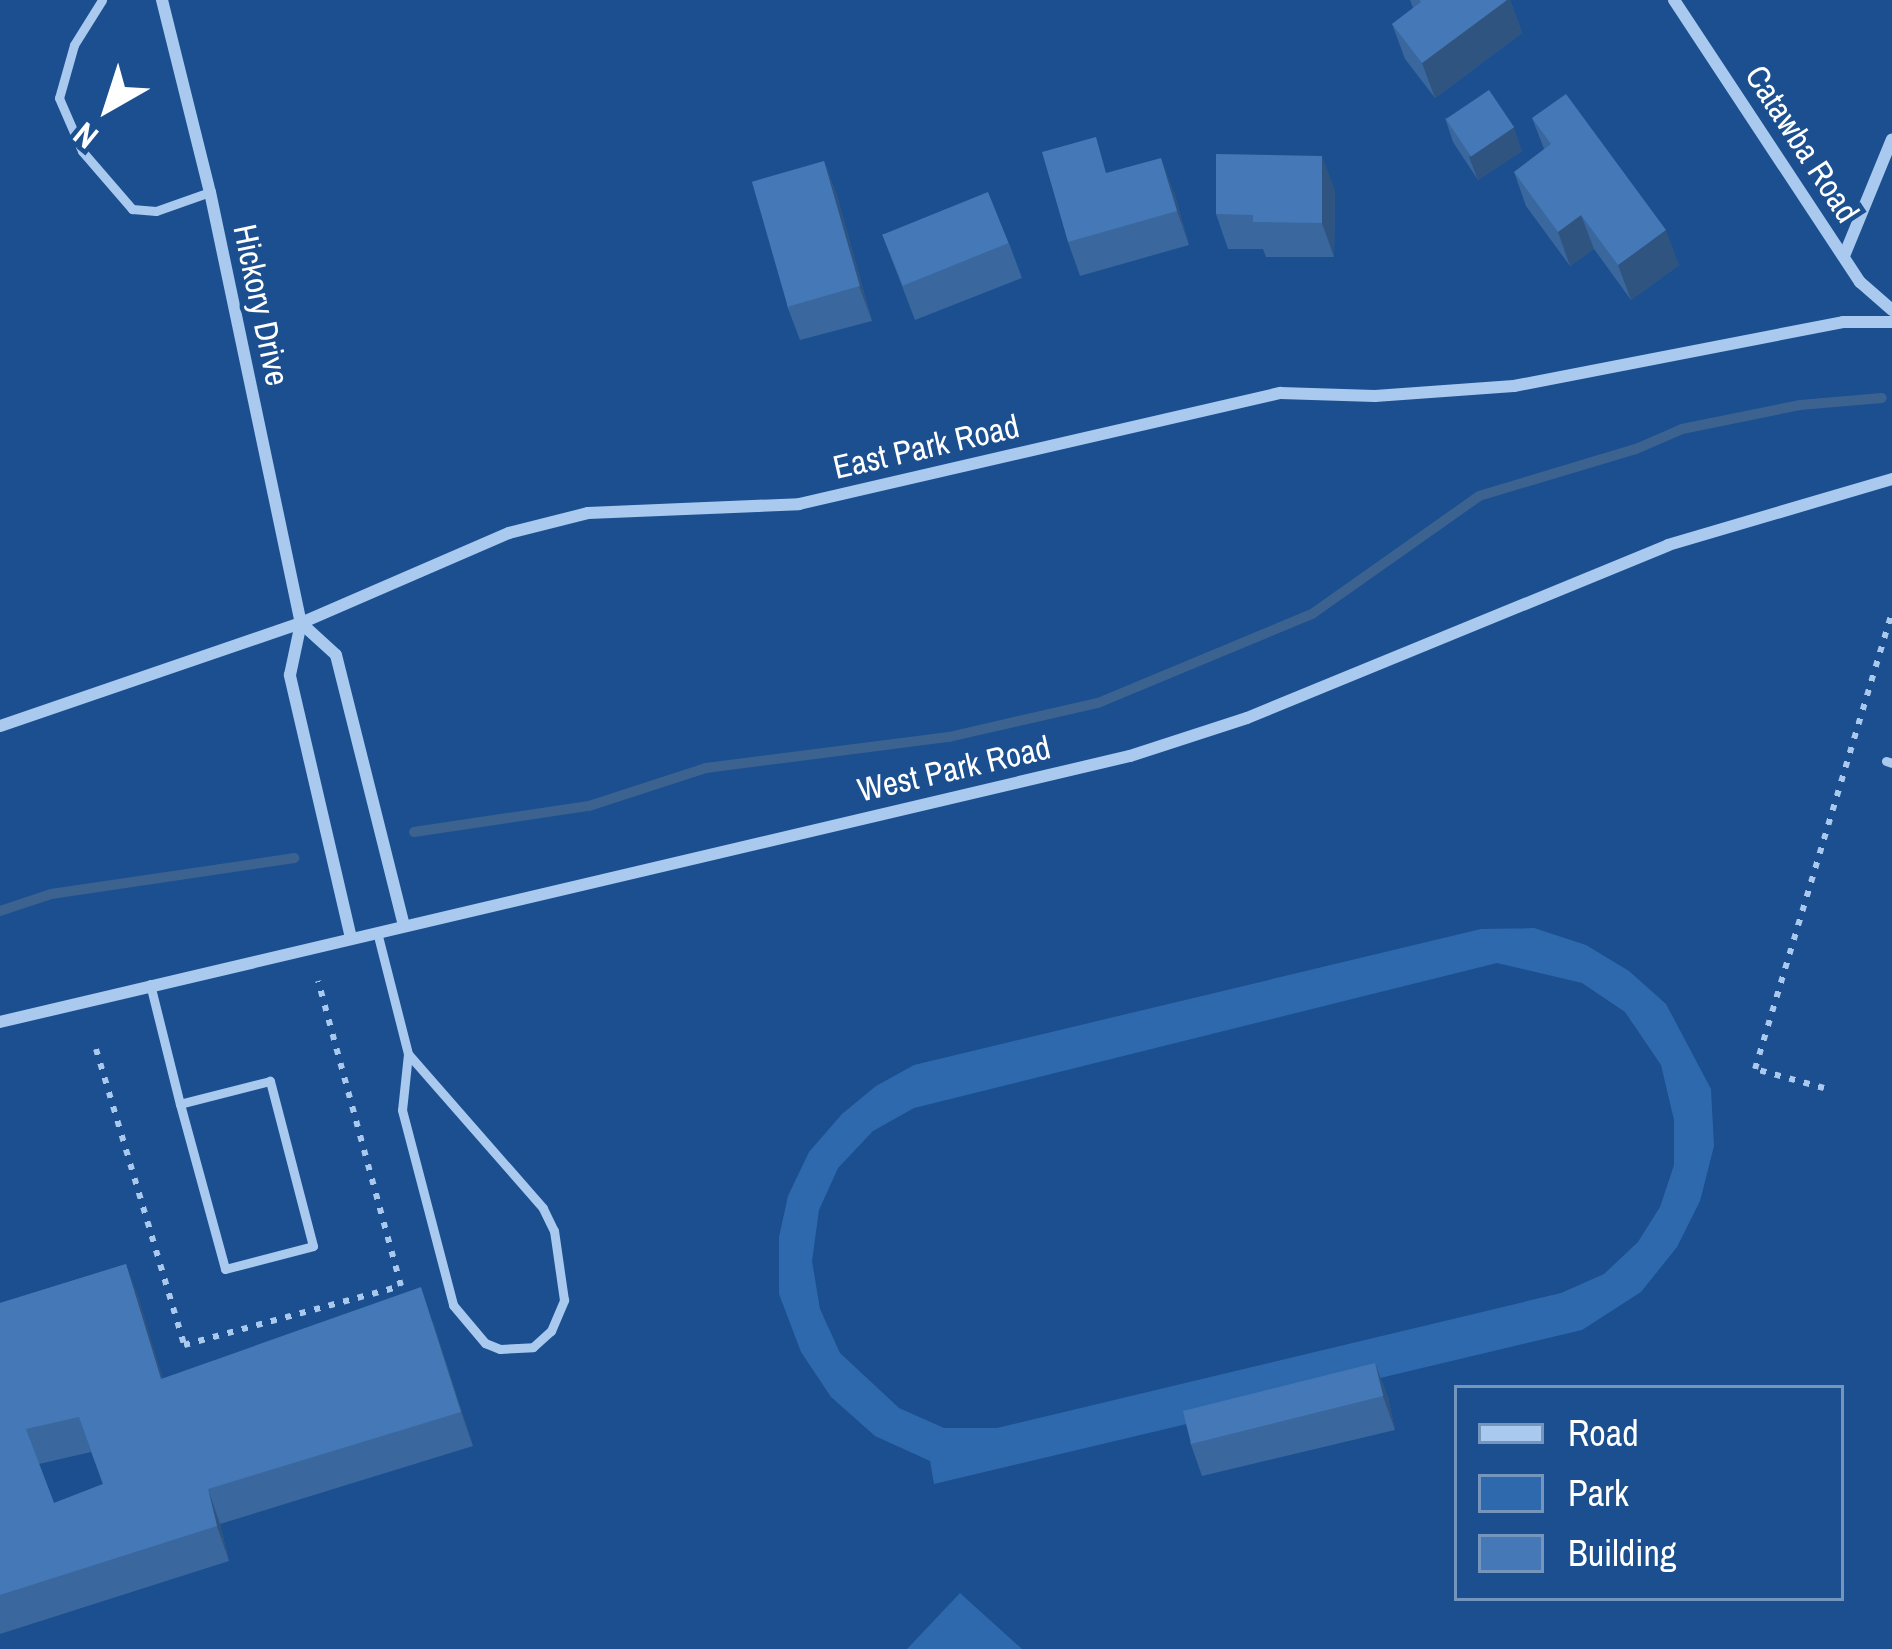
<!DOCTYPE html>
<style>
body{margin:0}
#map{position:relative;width:1892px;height:1649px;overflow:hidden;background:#1b4f8f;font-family:"Archivo Narrow",sans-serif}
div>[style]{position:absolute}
.green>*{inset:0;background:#2e69ad}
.stream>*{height:10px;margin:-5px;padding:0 5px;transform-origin:5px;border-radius:5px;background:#3c6290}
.path>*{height:6px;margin-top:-3px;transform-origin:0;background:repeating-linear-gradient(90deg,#a9c9ee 0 6px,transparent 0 15px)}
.service>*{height:9px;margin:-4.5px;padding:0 4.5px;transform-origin:4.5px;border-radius:4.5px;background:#a9c9ee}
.minor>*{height:12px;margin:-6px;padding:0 6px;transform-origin:6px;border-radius:6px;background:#a9c9ee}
.wall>*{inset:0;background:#3a679d}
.shaded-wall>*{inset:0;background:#305480}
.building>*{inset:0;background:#4478b7;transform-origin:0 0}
span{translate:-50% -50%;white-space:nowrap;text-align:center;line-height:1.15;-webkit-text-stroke:9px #1b4f8f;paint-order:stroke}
.street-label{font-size:33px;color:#fff}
.legend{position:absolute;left:1454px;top:1385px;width:390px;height:216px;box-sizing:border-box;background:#1b4f8f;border:3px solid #7695bc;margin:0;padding:15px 21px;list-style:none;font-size:36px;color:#fff}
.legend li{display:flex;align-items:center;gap:24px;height:60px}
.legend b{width:60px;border:3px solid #7695bc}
.north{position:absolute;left:48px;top:48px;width:120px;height:120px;-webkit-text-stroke:9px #1b4f8f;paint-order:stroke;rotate:219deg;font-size:33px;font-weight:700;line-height:48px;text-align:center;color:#fff}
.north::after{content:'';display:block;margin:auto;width:42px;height:54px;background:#fff;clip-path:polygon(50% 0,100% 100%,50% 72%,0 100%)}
</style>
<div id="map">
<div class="green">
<div style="clip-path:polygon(evenodd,1534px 928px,1586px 945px,1629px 971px,1666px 1004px,1711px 1089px,1714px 1146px,1700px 1201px,1677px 1247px,1641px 1292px,1582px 1330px,934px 1484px,930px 1461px,875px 1436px,831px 1397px,801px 1352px,779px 1294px,779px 1237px,788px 1196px,809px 1152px,842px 1114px,876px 1086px,914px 1065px,1481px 929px,1534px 928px,1497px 963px,1582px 983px,1625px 1012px,1661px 1065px,1674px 1120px,1674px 1165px,1660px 1207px,1638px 1242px,1604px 1274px,1561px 1293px,997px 1428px,944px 1428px,899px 1408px,840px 1353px,820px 1309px,812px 1261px,819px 1210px,838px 1168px,873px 1131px,914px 1108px,1497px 963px)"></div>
<div style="clip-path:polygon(960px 1593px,1022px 1649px,907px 1649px)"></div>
</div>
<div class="stream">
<div style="left:414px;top:832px;width:177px;rotate:-8.5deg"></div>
<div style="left:589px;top:806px;width:123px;rotate:-18deg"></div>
<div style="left:706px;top:768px;width:245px;rotate:-7.3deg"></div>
<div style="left:949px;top:737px;width:153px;rotate:-12.9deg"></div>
<div style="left:1098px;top:703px;width:232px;rotate:-22.6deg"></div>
<div style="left:1312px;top:614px;width:204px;rotate:-35.2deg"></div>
<div style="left:1479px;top:496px;width:164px;rotate:-16.7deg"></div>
<div style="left:1636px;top:449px;width:50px;rotate:-23.5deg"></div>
<div style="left:1682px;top:429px;width:120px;rotate:-11.5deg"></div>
<div style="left:1800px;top:405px;width:82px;rotate:-4.9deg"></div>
<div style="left:0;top:911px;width:54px;rotate:-18.4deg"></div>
<div style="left:51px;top:894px;width:246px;rotate:-8.4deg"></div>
</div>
<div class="path">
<div style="left:96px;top:1049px;width:309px;rotate:73.4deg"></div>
<div style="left:184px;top:1345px;width:225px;rotate:-15.2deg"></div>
<div style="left:401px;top:1286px;width:316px;rotate:-105.2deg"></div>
<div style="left:1824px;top:1088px;width:72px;rotate:-164.6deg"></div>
<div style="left:1755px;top:1069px;width:476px;rotate:-73.3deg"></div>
</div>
<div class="service">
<div style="left:102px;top:0;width:53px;rotate:121.9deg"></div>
<div style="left:74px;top:45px;width:55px;rotate:105.8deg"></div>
<div style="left:59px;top:98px;width:58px;rotate:66.5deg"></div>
<div style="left:82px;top:151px;width:77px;rotate:49.2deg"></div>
<div style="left:132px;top:209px;width:24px;rotate:5deg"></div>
<div style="left:156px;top:211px;width:57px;rotate:-19.4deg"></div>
<div style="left:1886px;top:761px;width:6px;rotate:18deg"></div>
<div style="left:377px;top:932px;width:126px;rotate:75.7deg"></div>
<div style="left:408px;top:1054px;width:56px;rotate:96.1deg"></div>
<div style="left:402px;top:1110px;width:202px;rotate:75.3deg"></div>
<div style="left:453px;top:1305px;width:50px;rotate:49.9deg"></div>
<div style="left:485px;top:1343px;width:16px;rotate:22deg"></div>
<div style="left:500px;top:1349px;width:33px;rotate:-3deg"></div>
<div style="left:533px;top:1347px;width:24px;rotate:-42deg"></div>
<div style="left:551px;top:1331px;width:34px;rotate:-67deg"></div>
<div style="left:564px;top:1300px;width:70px;rotate:-98.2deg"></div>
<div style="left:554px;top:1231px;width:25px;rotate:-116deg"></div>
<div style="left:543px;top:1208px;width:205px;rotate:-131.2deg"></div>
<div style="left:150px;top:984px;width:124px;rotate:76deg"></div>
<div style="left:180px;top:1104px;width:171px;rotate:74.7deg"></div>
<div style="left:225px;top:1269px;width:91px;rotate:-14.6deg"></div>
<div style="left:313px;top:1246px;width:171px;rotate:-104.6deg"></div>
<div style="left:270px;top:1081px;width:93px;rotate:165.7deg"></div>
</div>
<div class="minor">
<div style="left:162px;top:0;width:198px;rotate:76deg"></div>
<div style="left:210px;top:192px;width:441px;rotate:78.1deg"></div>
<div style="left:1674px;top:0;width:338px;rotate:56.6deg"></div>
<div style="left:1860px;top:282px;width:43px;rotate:41.2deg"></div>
<div style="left:1844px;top:256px;width:126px;rotate:-67.7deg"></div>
<div style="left:0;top:726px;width:318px;rotate:-18.9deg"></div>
<div style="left:301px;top:623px;width:227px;rotate:-23.4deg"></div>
<div style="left:509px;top:533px;width:81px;rotate:-14.2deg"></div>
<div style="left:588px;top:513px;width:211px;rotate:-2.4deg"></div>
<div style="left:799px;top:504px;width:494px;rotate:-13deg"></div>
<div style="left:1280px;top:393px;width:95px;rotate:1.8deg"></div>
<div style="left:1375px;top:396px;width:139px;rotate:-4.1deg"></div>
<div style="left:1514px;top:386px;width:335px;rotate:-11deg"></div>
<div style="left:1843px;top:322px;width:49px"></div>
<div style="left:351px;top:938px;width:270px;rotate:-103.1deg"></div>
<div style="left:290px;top:675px;width:53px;rotate:-78.1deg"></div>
<div style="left:301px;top:623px;width:47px;rotate:42.4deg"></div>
<div style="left:336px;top:655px;width:278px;rotate:75.9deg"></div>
<div style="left:0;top:1022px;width:1161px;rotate:-13.25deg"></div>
<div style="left:1130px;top:756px;width:123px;rotate:-18deg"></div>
<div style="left:1247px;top:718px;width:455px;rotate:-22.3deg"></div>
<div style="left:1668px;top:545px;width:234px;rotate:-16.4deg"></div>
</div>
<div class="wall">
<div style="clip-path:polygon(1410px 0,1510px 0,1522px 33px,1435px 98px,1405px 59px,1392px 24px,1413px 8px)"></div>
<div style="clip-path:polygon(1445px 118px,1522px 151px,1478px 180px,1453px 142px)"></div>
<div style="clip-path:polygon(1532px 118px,1679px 265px,1631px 300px,1594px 249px,1570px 266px,1526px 206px,1514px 172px,1544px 149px)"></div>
<div style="clip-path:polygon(824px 161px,837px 196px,872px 321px,800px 340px,787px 306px)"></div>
<div style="clip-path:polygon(1109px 173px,1174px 192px,1189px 245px,1080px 276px,1068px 242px)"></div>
<div style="clip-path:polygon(1335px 190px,1334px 257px,1266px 257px,1263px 249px,1228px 249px,1216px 214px)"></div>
<div style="clip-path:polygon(882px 234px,1009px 243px,1022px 278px,915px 320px)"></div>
<div style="clip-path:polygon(evenodd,126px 1264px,163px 1379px,433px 1322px,473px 1446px,220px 1524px,229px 1561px,0 1634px,0 1303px,126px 1264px,91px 1452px,103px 1484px,54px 1503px,39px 1464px,91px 1452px)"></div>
<div style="clip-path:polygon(1375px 1363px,1388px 1398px,1395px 1430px,1202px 1476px,1190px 1442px)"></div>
</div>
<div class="shaded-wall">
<div style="clip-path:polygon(1507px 0,1510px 0,1522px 33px,1435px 98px,1422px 63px)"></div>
<div style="clip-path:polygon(1514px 127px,1522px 151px,1478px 180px,1469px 157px)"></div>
<div style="clip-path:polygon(1322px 156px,1335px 190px,1334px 257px,1322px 223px)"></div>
<div style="clip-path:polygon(1161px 158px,1174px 192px,1189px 245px,1177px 211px)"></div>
<div style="clip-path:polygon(824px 161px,837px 196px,872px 321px,859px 286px)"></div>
<div style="clip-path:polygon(1581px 215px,1594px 249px,1570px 266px,1558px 232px)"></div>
<div style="clip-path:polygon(1666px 230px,1679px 265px,1631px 300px,1618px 265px)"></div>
<div style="clip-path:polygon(126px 1264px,139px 1298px,173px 1414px,161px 1379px)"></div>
<div style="clip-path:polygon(421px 1287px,433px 1322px,473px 1446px,461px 1412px)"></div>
<div style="clip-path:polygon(1375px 1363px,1388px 1398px,1395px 1430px,1383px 1396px)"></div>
<div style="clip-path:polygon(208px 1489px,220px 1524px,229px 1561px,217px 1526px)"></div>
</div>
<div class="building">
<div style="clip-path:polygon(1420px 0,1507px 0,1422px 63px,1392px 24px,1421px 2px)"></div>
<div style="left:1489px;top:90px;width:45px;height:52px;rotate:56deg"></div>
<div style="clip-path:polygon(1566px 94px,1666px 230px,1618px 265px,1581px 215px,1558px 232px,1514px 172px,1551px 144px,1532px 118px)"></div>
<div style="clip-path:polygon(1096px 137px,1106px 173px,1161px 158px,1177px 211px,1068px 242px,1042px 152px)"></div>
<div style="clip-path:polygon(1216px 154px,1322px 156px,1322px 223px,1253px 222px,1253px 215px,1216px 214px)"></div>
<div style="left:824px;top:161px;width:130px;height:75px;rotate:74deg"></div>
<div style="left:988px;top:192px;width:55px;height:114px;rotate:68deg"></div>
<div style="clip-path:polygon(evenodd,126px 1264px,161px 1379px,421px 1287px,461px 1412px,208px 1489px,217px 1526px,0 1595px,0 1303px,126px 1264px,79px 1417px,103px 1484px,54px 1503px,26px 1429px,79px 1417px)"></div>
<div style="left:1375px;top:1363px;width:34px;height:198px;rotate:76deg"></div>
</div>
<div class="street-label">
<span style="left:1802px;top:144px;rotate:57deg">Catawba Road</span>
<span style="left:261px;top:305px;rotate:78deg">Hickory Drive</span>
<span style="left:926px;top:447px;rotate:-13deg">East Park Road</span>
<span style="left:954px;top:769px;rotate:-13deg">West Park Road</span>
</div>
<ul class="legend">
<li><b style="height:15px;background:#a9c9ee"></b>Road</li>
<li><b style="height:33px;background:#2e69ad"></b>Park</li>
<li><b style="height:33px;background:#4478b7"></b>Building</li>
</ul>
<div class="north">N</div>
</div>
